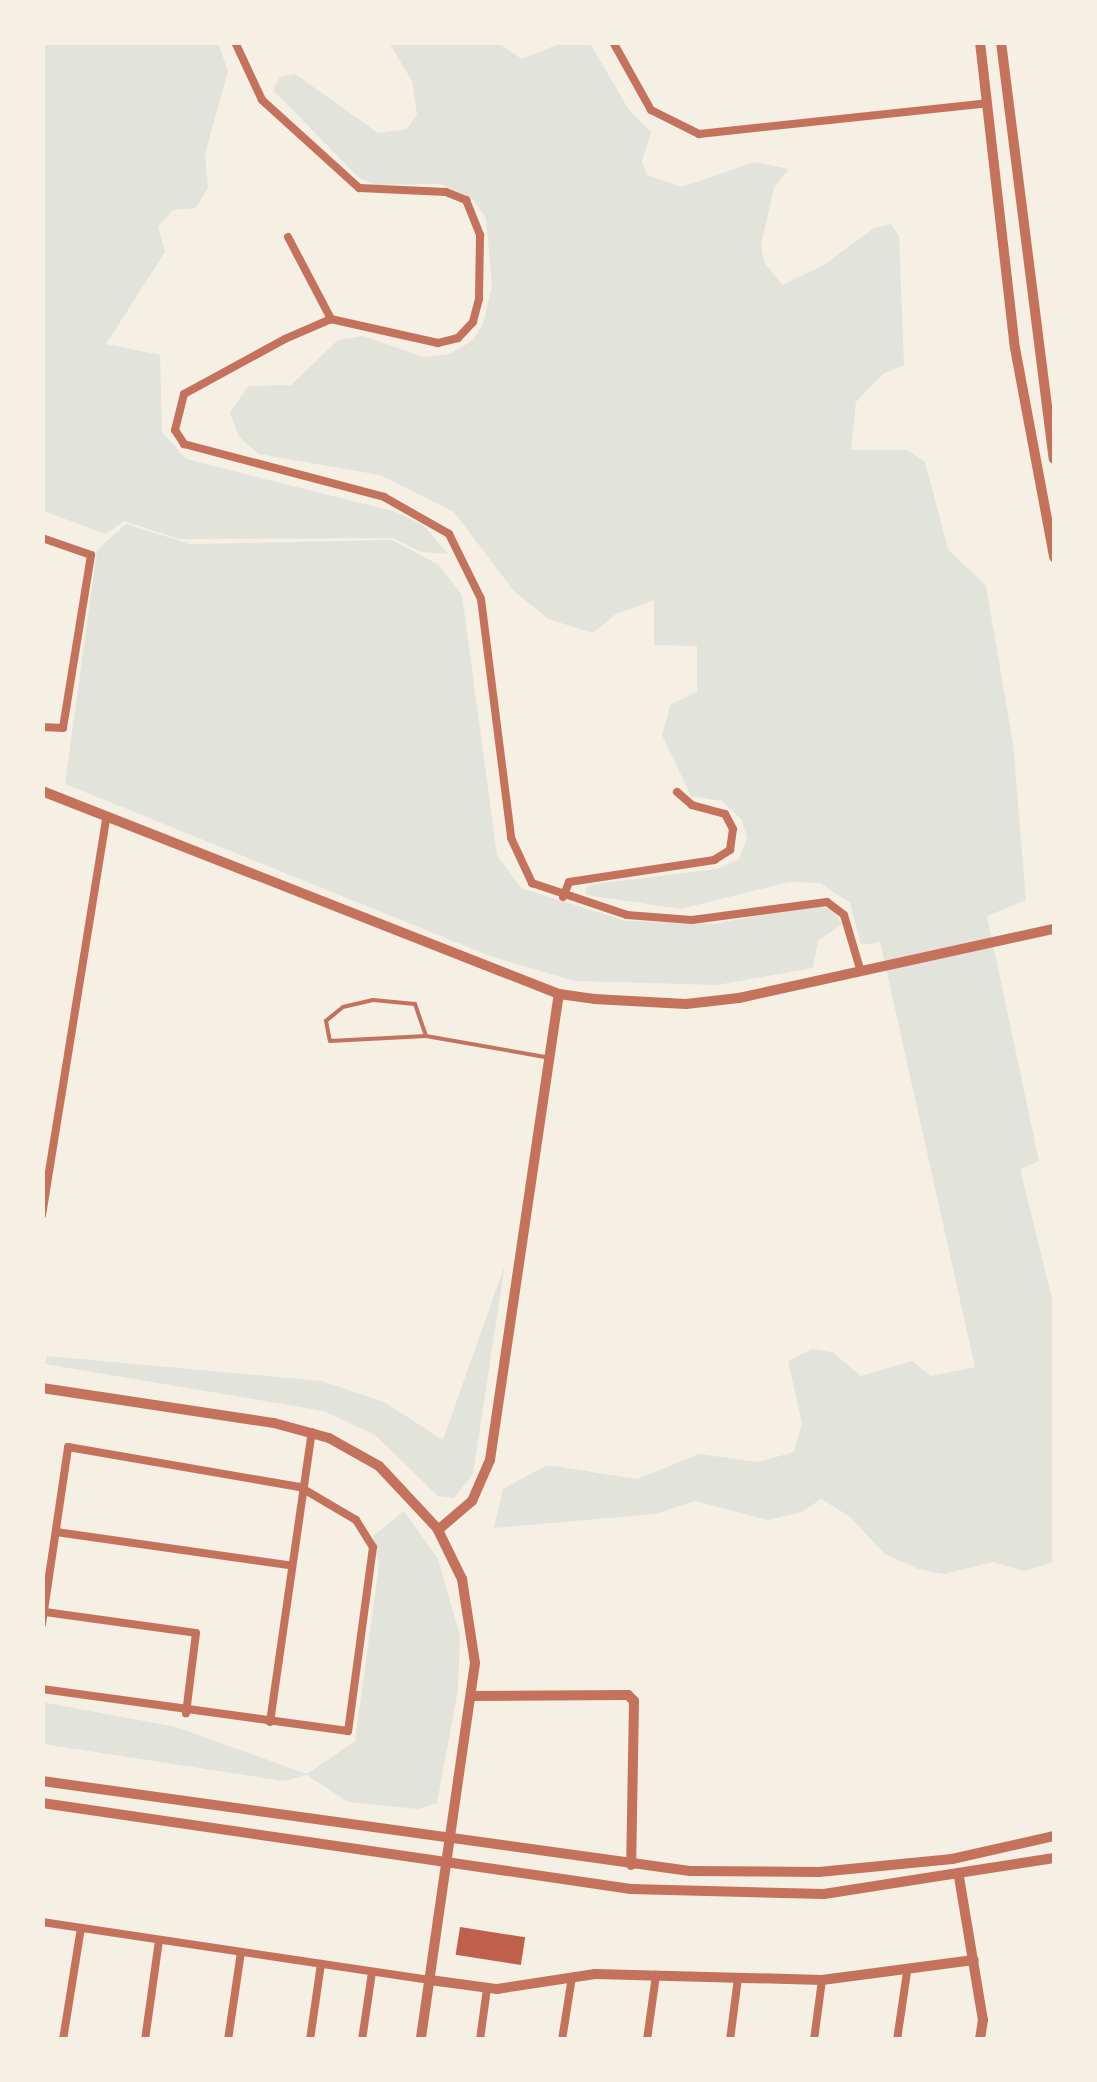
<!DOCTYPE html>
<style>
body{margin:0}
#map{position:relative;width:1097px;height:2082px;overflow:hidden;background:#f6efe4;font-family:Arial,sans-serif}
div>[style]{position:absolute}
.green>*{inset:0;background:#e2e4dc}
.building>*{inset:0;background:#bf614a;transform-origin:0 0}
.service>*{height:4px;margin:-2px;padding:0 2px;transform-origin:2px;border-radius:2px;background:#c5725c}
.minor>*{height:8px;margin:-4px;padding:0 4px;transform-origin:4px;border-radius:4px;background:#c5725c}
.tertiary>*{height:10px;margin:-5px;padding:0 5px;transform-origin:5px;border-radius:5px;background:#c5725c}
span{translate:-50% -50%;white-space:nowrap;text-align:center;line-height:1.15;-webkit-text-stroke:8px #f6efe4;paint-order:stroke}
.frame{position:absolute;inset:0;border:45px solid #f6efe4;pointer-events:none}
</style>
<div id="map">
<div class="green">
<div style="clip-path:polygon(42px 43px,218px 43px,228px 71px,205px 154px,208px 188px,196px 208px,173px 210px,158px 226px,165px 252px,106px 344px,160px 355px,162px 432px,186px 459px,396px 512px,423px 525px,448px 554px,421px 552px,393px 538px,179px 539px,124px 521px,106px 534px,43px 511px)"></div>
<div style="clip-path:polygon(389px 43px,498px 43px,522px 59px,561px 43px,590px 43px,629px 110px,651px 132px,642px 161px,647px 175px,682px 187px,754px 162px,789px 169px,774px 188px,761px 245px,764px 262px,782px 285px,824px 265px,874px 228px,891px 224px,899px 236px,904px 365px,883px 374px,856px 402px,851px 450px,907px 450px,925px 462px,948px 549px,986px 586px,1013px 743px,1026px 900px,987px 916px,1039px 1161px,1020px 1169px,1054px 1306px,1054px 1562px,1024px 1571px,993px 1562px,944px 1574px,918px 1569px,885px 1554px,849px 1516px,821px 1499px,802px 1512px,768px 1520px,695px 1501px,655px 1514px,494px 1528px,503px 1489px,547px 1465px,637px 1479px,699px 1454px,758px 1462px,794px 1452px,802px 1423px,788px 1361px,812px 1349px,832px 1352px,861px 1376px,912px 1361px,931px 1376px,975px 1367px,880px 942px,861px 945px,850px 903px,820px 883px,789px 882px,681px 909px,586px 895px,586px 887px,602px 883px,717px 869px,739px 859px,747px 838px,742px 820px,722px 801px,691px 796px,662px 735px,671px 704px,697px 692px,697px 646px,654px 645px,654px 600px,616px 614px,593px 633px,548px 619px,513px 590px,454px 512px,380px 475px,259px 454px,239px 437px,230px 413px,248px 386px,291px 385px,338px 340px,363px 336px,424px 357px,449px 354px,472px 341px,483px 324px,492px 286px,486px 219px,473px 199px,440px 184px,375px 185px,359px 178px,273px 90px,280px 77px,295px 74px,378px 133px,407px 129px,417px 114px,412px 81px)"></div>
<div style="clip-path:polygon(126px 524px,190px 544px,392px 540px,439px 565px,462px 595px,497px 855px,521px 888px,626px 921px,713px 924px,815px 905px,832px 910px,842px 924px,818px 941px,813px 968px,717px 985px,574px 981px,490px 956px,65px 784px,97px 550px)"></div>
<div style="clip-path:polygon(505px 1264px,473px 1474px,454px 1498px,438px 1496px,375px 1435px,324px 1411px,45px 1364px,47px 1356px,322px 1381px,384px 1402px,443px 1440px)"></div>
<div style="clip-path:polygon(404px 1511px,438px 1559px,460px 1636px,458px 1690px,437px 1803px,418px 1809px,348px 1802px,307px 1775px,283px 1781px,43px 1744px,42px 1702px,176px 1727px,307px 1774px,355px 1741px,379px 1565px,373px 1536px)"></div>
</div>
<div class="building">
<div style="left:460px;top:1927px;width:66px;height:28px;rotate:9deg"></div>
</div>
<div class="service">
<div style="left:426px;top:1036px;width:34px;rotate:-109deg"></div>
<div style="left:415px;top:1004px;width:42px;rotate:-174.6deg"></div>
<div style="left:373px;top:1000px;width:31px;rotate:167deg"></div>
<div style="left:343px;top:1007px;width:22px;rotate:141deg"></div>
<div style="left:326px;top:1021px;width:20px;rotate:79deg"></div>
<div style="left:330px;top:1041px;width:96px;rotate:-3deg"></div>
<div style="left:426px;top:1036px;width:121px;rotate:10deg"></div>
</div>
<div class="minor">
<div style="left:235px;top:42px;width:64px;rotate:65deg"></div>
<div style="left:262px;top:100px;width:131px;rotate:42.2deg"></div>
<div style="left:359px;top:188px;width:87px;rotate:2.6deg"></div>
<div style="left:446px;top:192px;width:22px;rotate:22deg"></div>
<div style="left:466px;top:200px;width:38px;rotate:68deg"></div>
<div style="left:480px;top:235px;width:64px;rotate:90.9deg"></div>
<div style="left:479px;top:299px;width:24px;rotate:105deg"></div>
<div style="left:473px;top:322px;width:22px;rotate:133deg"></div>
<div style="left:458px;top:338px;width:21px;rotate:166deg"></div>
<div style="left:438px;top:343px;width:110px;rotate:-167.4deg"></div>
<div style="left:331px;top:319px;width:50px;rotate:156.5deg"></div>
<div style="left:285px;top:339px;width:115px;rotate:151.4deg"></div>
<div style="left:184px;top:394px;width:37px;rotate:104deg"></div>
<div style="left:175px;top:430px;width:17px;rotate:57deg"></div>
<div style="left:184px;top:444px;width:207px;rotate:14.8deg"></div>
<div style="left:384px;top:497px;width:75px;rotate:29.6deg"></div>
<div style="left:449px;top:534px;width:72px;rotate:63.8deg"></div>
<div style="left:481px;top:599px;width:241px;rotate:82.8deg"></div>
<div style="left:511px;top:838px;width:50px;rotate:65deg"></div>
<div style="left:532px;top:883px;width:100px;rotate:18.6deg"></div>
<div style="left:627px;top:915px;width:65px;rotate:4.4deg"></div>
<div style="left:692px;top:920px;width:136px;rotate:-7.6deg"></div>
<div style="left:827px;top:902px;width:21px;rotate:37deg"></div>
<div style="left:844px;top:915px;width:59px;rotate:73.4deg"></div>
<div style="left:613px;top:42px;width:78px;rotate:60.8deg"></div>
<div style="left:651px;top:110px;width:54px;rotate:26.6deg"></div>
<div style="left:699px;top:134px;width:290px;rotate:-6.1deg"></div>
<div style="left:288px;top:237px;width:93px;rotate:62.3deg"></div>
<div style="left:42px;top:538px;width:52px;rotate:19.1deg"></div>
<div style="left:91px;top:555px;width:175px;rotate:99.2deg"></div>
<div style="left:63px;top:728px;width:21px;rotate:-177deg"></div>
<div style="left:563px;top:897px;width:16px;rotate:-68deg"></div>
<div style="left:569px;top:882px;width:147px;rotate:-8.6deg"></div>
<div style="left:714px;top:860px;width:19px;rotate:-32deg"></div>
<div style="left:730px;top:850px;width:21px;rotate:-82deg"></div>
<div style="left:733px;top:829px;width:17px;rotate:-118deg"></div>
<div style="left:725px;top:814px;width:34px;rotate:-165deg"></div>
<div style="left:692px;top:805px;width:20px;rotate:-139deg"></div>
<div style="left:42px;top:1215px;width:402px;rotate:-80.8deg"></div>
<div style="left:56px;top:1532px;width:235px;rotate:8.1deg"></div>
<div style="left:45px;top:1612px;width:152px;rotate:7.9deg"></div>
<div style="left:196px;top:1633px;width:81px;rotate:97.1deg"></div>
<div style="left:42px;top:1624px;width:179px;rotate:-81.6deg"></div>
<div style="left:68px;top:1447px;width:235px;rotate:9.8deg"></div>
<div style="left:300px;top:1487px;width:65px;rotate:30.5deg"></div>
<div style="left:356px;top:1520px;width:32px;rotate:58deg"></div>
<div style="left:373px;top:1547px;width:186px;rotate:97.7deg"></div>
<div style="left:348px;top:1731px;width:309px;rotate:-172.2deg"></div>
<div style="left:270px;top:1722px;width:293px;rotate:-81.8deg"></div>
<div style="left:42px;top:1922px;width:392px;rotate:8.5deg"></div>
<div style="left:63px;top:2040px;width:113px;rotate:-80.9deg"></div>
<div style="left:145px;top:2040px;width:101px;rotate:-82deg"></div>
<div style="left:228px;top:2040px;width:89px;rotate:-81.6deg"></div>
<div style="left:310px;top:2040px;width:77px;rotate:-81.8deg"></div>
<div style="left:362px;top:2040px;width:69px;rotate:-81.6deg"></div>
<div style="left:480px;top:2040px;width:52px;rotate:-82.3deg"></div>
<div style="left:562px;top:2040px;width:64px;rotate:-81deg"></div>
<div style="left:647px;top:2040px;width:66px;rotate:-82.1deg"></div>
<div style="left:730px;top:2040px;width:63px;rotate:-82.6deg"></div>
<div style="left:814px;top:2040px;width:61px;rotate:-82.4deg"></div>
<div style="left:897px;top:2040px;width:69px;rotate:-81.6deg"></div>
</div>
<div class="tertiary">
<div style="left:980px;top:42px;width:308px;rotate:83.5deg"></div>
<div style="left:1015px;top:348px;width:213px;rotate:79.4deg"></div>
<div style="left:1001px;top:42px;width:420px;rotate:82.8deg"></div>
<div style="left:42px;top:791px;width:555px;rotate:21.44deg"></div>
<div style="left:559px;top:994px;width:35px;rotate:8deg"></div>
<div style="left:594px;top:999px;width:92px;rotate:3.1deg"></div>
<div style="left:686px;top:1004px;width:53px;rotate:-6.5deg"></div>
<div style="left:739px;top:998px;width:322px;rotate:-12.4deg"></div>
<div style="left:42px;top:1388px;width:235px;rotate:8.6deg"></div>
<div style="left:274px;top:1423px;width:57px;rotate:15.3deg"></div>
<div style="left:329px;top:1438px;width:57px;rotate:29.2deg"></div>
<div style="left:379px;top:1466px;width:85px;rotate:46.9deg"></div>
<div style="left:437px;top:1528px;width:57px;rotate:63.9deg"></div>
<div style="left:462px;top:1579px;width:85px;rotate:81.2deg"></div>
<div style="left:475px;top:1663px;width:381px;rotate:98.2deg"></div>
<div style="left:438px;top:1530px;width:45px;rotate:-40.5deg"></div>
<div style="left:472px;top:1501px;width:45px;rotate:-66.3deg"></div>
<div style="left:490px;top:1460px;width:471px;rotate:-81.6deg"></div>
<div style="left:472px;top:1696px;width:156px;rotate:-0.4deg"></div>
<div style="left:628px;top:1695px;width:8px;rotate:45deg"></div>
<div style="left:634px;top:1701px;width:164px;rotate:91deg"></div>
<div style="left:42px;top:1781px;width:654px;rotate:7.91deg"></div>
<div style="left:690px;top:1871px;width:129px;rotate:0.4deg"></div>
<div style="left:819px;top:1872px;width:134px;rotate:-5.6deg"></div>
<div style="left:952px;top:1859px;width:105px;rotate:-12.7deg"></div>
<div style="left:42px;top:1803px;width:595px;rotate:8.31deg"></div>
<div style="left:631px;top:1889px;width:193px;rotate:1.5deg"></div>
<div style="left:824px;top:1894px;width:233px;rotate:-8.9deg"></div>
<div style="left:959px;top:1877px;width:145px;rotate:80.5deg"></div>
<div style="left:983px;top:2020px;width:20px;rotate:99deg"></div>
<div style="left:430px;top:1980px;width:68px;rotate:7.7deg"></div>
<div style="left:497px;top:1989px;width:99px;rotate:-8.7deg"></div>
<div style="left:595px;top:1974px;width:227px;rotate:1.5deg"></div>
<div style="left:822px;top:1980px;width:153px;rotate:-7.5deg"></div>
</div>
<div class="frame"></div>
</div>
